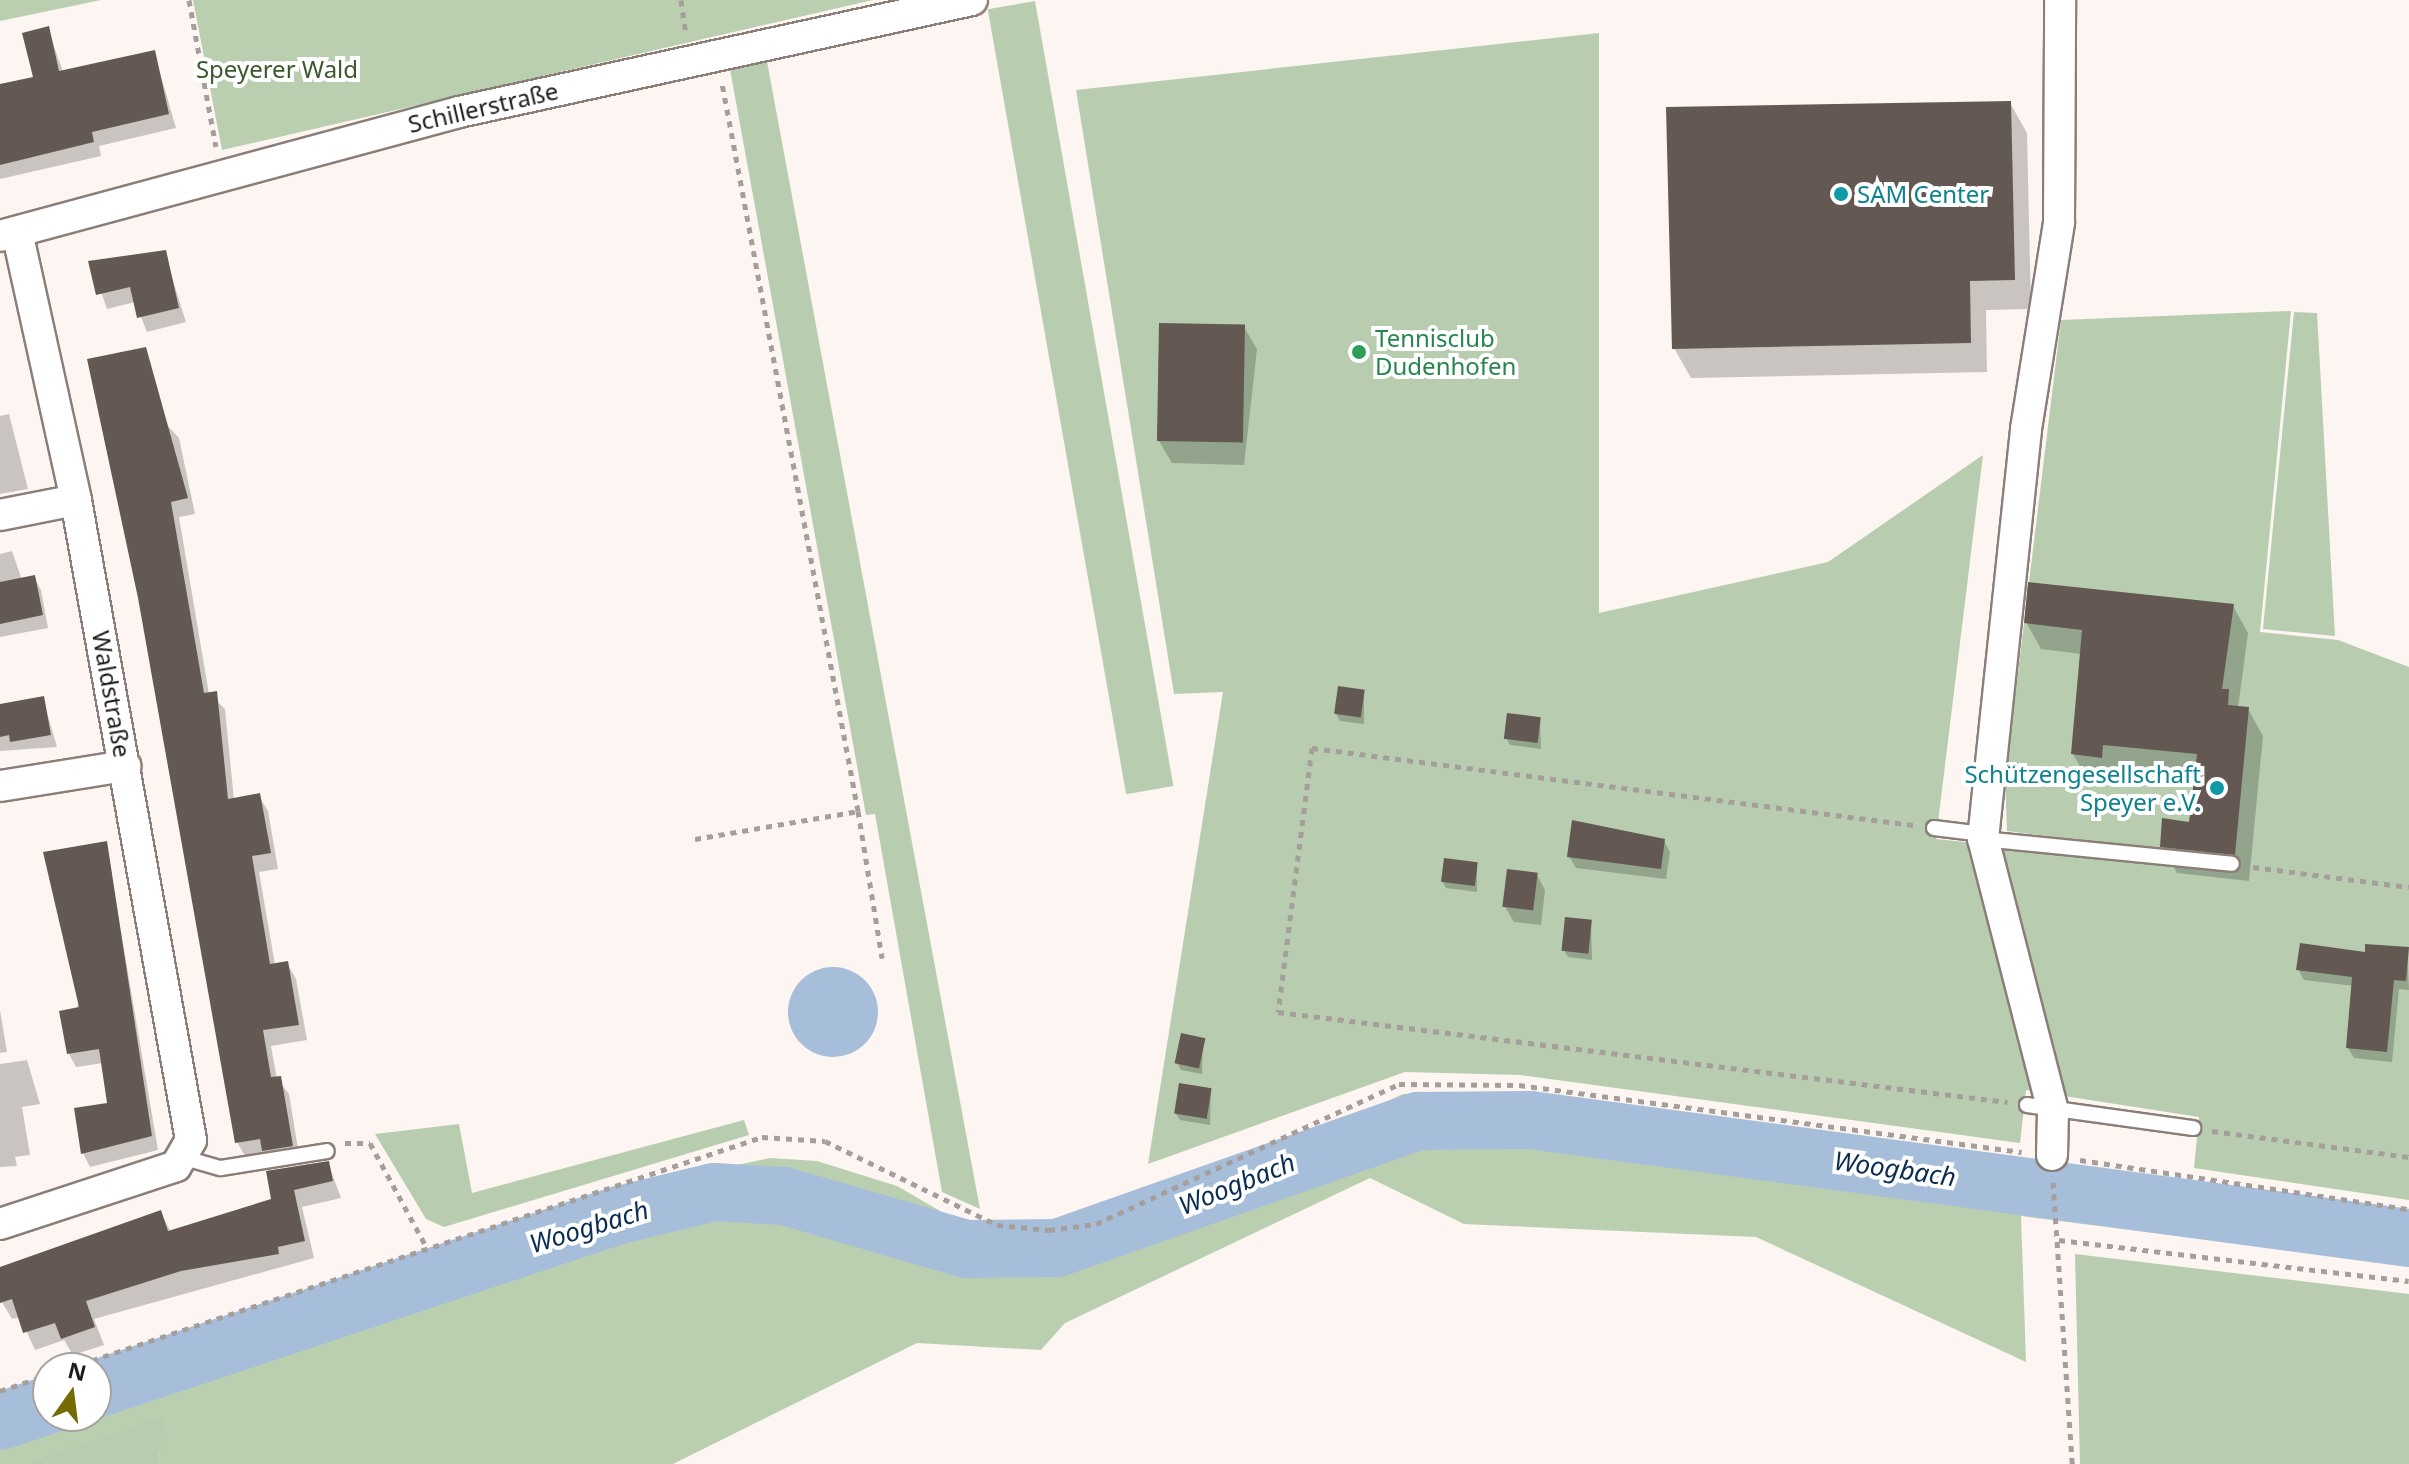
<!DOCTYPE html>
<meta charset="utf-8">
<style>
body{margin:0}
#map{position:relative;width:2409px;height:1464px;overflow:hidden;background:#fdf5f1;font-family:"Noto Sans",sans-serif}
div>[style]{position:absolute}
.green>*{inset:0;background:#b8cdb0;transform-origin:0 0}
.forest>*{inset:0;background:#b9cfb0}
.water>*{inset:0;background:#a7beda}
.round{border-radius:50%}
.shadow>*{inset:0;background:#0003}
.river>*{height:58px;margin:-29px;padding:0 29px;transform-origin:29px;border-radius:29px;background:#a7beda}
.building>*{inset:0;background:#645853;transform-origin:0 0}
.path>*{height:5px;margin-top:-2.5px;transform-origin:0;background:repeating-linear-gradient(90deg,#a59e9b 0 6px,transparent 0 12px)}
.roads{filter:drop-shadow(2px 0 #8b7e79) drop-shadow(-2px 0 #8b7e79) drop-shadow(0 2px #8b7e79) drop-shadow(0 -2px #8b7e79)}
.service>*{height:14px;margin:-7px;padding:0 7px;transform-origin:7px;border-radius:7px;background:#fff}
.minor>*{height:30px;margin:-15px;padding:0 15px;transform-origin:15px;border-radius:15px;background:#fff}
.dots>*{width:22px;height:22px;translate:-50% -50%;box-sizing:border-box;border:4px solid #fff;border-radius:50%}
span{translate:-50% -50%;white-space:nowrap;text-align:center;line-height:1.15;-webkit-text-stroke:8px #fff;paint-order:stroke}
.park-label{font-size:24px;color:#3b592d}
.street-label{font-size:24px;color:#201b19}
.culture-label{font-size:24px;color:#0d838f}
.left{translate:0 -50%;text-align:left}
.right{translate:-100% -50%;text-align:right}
.leisure-label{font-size:24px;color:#27864d}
.water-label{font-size:26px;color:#0b2d52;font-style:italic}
.north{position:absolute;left:32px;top:1352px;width:80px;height:80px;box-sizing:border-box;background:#fff;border:2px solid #a6a4a3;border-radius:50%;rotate:14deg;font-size:22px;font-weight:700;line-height:32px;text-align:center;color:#201b19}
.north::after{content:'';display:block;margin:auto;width:28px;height:36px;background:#756b04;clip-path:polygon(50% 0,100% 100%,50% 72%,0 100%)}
</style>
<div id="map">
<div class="green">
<div style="left:1035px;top:1px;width:797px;height:48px;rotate:80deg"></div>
<div style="clip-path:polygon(1599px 33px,1599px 613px,1828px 562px,1983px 455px,1936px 839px,2235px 870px,2236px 860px,2007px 831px,2005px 779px,2061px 320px,2291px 311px,2260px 632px,2338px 640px,2409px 667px,2409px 1200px,2194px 1168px,2199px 1117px,2026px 1090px,2020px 1143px,1520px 1075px,1405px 1072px,1148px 1164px,1223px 692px,1174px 694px,1076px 90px)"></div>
<div style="clip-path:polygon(766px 56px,980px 1209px,942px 1192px,875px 814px,866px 815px,729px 64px)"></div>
<div style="clip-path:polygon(2294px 312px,2317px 313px,2335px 636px,2263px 629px)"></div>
<div style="clip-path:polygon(744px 1120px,749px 1135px,444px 1227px,426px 1219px,375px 1134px,459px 1124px,472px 1193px)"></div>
<div style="clip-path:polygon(2075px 1254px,2409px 1294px,2409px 1464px,2080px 1464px)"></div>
<div style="clip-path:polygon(166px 1414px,158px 1464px,21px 1464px)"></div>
</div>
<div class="forest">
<div style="clip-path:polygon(0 0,101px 0,0 21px)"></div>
<div style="clip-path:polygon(193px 0,873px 0,222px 150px)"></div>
<div style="clip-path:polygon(1403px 1094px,1531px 1094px,2409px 1218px,2409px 1265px,2021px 1216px,2026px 1362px,1756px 1237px,1464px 1224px,1370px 1178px,1065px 1323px,1041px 1350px,917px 1343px,673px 1464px,158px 1464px,165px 1415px,21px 1464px,0 1464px,0 1400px,48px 1384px,48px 1416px,96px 1416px,96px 1369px,653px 1183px,770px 1158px,817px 1161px,897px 1186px,980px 1234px,1056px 1241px,1130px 1220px)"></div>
</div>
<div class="water">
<div class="round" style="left:788px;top:967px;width:90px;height:90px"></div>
</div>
<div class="shadow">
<div style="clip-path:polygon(48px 29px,63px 72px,154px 52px,176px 128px,99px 146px,101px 156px,0 179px,0 84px,35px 78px)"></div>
<div style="clip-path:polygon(2010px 103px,2027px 133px,2031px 309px,1986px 310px,1987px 372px,1691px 378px,1674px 348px)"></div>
<div style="clip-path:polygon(164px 252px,186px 322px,147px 332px,135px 302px,107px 309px,91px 263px)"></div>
<div style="clip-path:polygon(1244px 327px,1257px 349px,1244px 465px,1172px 463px,1159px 441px)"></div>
<div style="clip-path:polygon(145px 350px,166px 424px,179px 438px,195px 514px,179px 517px,209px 694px,225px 709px,234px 800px,259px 796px,268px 811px,278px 869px,259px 872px,275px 965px,287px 963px,296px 979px,307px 1040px,271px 1046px,277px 1079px,289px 1094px,300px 1161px,246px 1158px,237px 1142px)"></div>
<div style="clip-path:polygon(9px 414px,28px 489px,0 494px,0 416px)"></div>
<div style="clip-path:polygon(12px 551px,22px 580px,34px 577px,41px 590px,48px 628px,0 637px,0 554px)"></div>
<div style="clip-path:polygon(2233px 606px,2248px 633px,2238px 708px,2248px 709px,2263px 736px,2249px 881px,2177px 873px,2162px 846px,2191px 824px,2196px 779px,2117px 771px,2117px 784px,2088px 781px,2073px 754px,2082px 654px,2041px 649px,2026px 622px)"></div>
<div style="clip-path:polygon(1364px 691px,1364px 724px,1340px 721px,1336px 714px)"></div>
<div style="clip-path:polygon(43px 699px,57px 747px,0 751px,0 706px)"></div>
<div style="clip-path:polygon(1540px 719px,1541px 749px,1510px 745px,1506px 738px)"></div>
<div style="clip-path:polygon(1664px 841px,1670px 852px,1666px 879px,1576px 868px,1569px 856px)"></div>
<div style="clip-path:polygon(106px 843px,158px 1150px,90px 1167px,83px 1153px,109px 1105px,103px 1063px,76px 1067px,69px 1054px)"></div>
<div style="clip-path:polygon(1477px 864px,1477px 892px,1446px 888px,1442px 881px)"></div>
<div style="clip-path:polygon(1537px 875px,1545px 890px,1541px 925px,1514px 922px,1505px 907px)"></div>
<div style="clip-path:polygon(1591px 922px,1592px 960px,1568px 957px,1564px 950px)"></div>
<div style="clip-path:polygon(2407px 949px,2409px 990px,2399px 989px,2392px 1062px,2354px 1058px,2348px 1048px,2354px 986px,2304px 980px,2298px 969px)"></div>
<div style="clip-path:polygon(0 1010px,7px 1052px,0 1053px)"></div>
<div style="clip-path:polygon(1203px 1040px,1202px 1074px,1181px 1070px,1177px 1063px)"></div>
<div style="clip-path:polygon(27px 1060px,40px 1104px,22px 1107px,30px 1155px,15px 1157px,17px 1166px,0 1167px,0 1064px)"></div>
<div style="clip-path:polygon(1211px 1090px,1210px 1125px,1180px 1120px,1176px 1114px)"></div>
<div style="clip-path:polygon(328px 1163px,341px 1198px,302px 1207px,314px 1258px,94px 1319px,104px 1345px,73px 1355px,64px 1340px,35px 1350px,20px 1317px,12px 1319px,2px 1302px,0 1269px,160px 1212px,171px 1232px,273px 1200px)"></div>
</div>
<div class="river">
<div style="left:96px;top:1389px;width:551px;rotate:-18.4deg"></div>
<div style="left:619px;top:1215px;width:98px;rotate:-13.6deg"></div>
<div style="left:714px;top:1192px;width:70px;rotate:3.3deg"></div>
<div style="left:784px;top:1196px;width:190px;rotate:16.2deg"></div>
<div style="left:966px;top:1249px;width:91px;rotate:-0.6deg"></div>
<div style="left:1057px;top:1248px;width:383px;rotate:-19.4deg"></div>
<div style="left:1418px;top:1121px;width:112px;rotate:-0.5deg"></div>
<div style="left:1530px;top:1120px;width:887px;rotate:7.65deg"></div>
<div style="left:0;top:1421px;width:51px;rotate:-18.4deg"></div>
</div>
<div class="building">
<div style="clip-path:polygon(49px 26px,59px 71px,155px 50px,169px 114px,92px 132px,94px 142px,0 165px,0 84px,33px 77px,22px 33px)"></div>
<div style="clip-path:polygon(2011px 101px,2015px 280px,1970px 281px,1971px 343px,1672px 349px,1666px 107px)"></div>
<div style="clip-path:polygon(166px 250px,179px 308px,137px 318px,130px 287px,96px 295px,88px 261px)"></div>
<div style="left:1159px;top:323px;width:86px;height:118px;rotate:1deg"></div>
<div style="clip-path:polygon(146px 347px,188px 498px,171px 502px,204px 693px,217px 691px,228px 799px,260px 793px,271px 853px,252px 856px,270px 964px,288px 961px,299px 1025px,263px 1030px,271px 1077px,281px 1076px,293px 1146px,262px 1151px,260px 1139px,235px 1143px,138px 598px,87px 359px)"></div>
<div style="clip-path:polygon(35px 575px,43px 615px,0 624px,0 582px)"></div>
<div style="clip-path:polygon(2028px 582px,2234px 604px,2222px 689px,2229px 689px,2228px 705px,2249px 707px,2235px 855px,2160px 847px,2162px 818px,2189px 822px,2197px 754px,2103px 745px,2102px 758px,2071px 754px,2082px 630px,2024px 623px)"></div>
<div style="left:1338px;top:686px;width:27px;height:28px;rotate:8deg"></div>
<div style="clip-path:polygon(44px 696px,51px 735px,10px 742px,9px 735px,0 737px,0 704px)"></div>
<div style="left:1507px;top:713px;width:34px;height:26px;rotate:7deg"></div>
<div style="clip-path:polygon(1572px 820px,1665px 839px,1661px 869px,1567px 857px)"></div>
<div style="clip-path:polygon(107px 841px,152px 1136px,81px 1154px,74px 1108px,107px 1103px,99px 1049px,67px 1054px,59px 1011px,79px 1007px,43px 852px)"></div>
<div style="left:1444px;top:858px;width:34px;height:24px;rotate:7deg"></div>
<div style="left:1507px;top:869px;width:31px;height:38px;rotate:7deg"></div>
<div style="left:1565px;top:917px;width:27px;height:34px;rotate:6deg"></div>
<div style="clip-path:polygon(2300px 943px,2365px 952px,2365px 944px,2409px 947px,2406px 981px,2394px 980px,2387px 1052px,2346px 1048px,2352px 977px,2296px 970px)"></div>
<div style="left:1181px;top:1033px;width:25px;height:31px;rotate:12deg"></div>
<div style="left:1179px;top:1083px;width:33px;height:31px;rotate:9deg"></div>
<div style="clip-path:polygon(329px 1161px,333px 1181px,294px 1190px,305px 1241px,278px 1247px,279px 1254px,181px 1271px,86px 1301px,95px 1327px,61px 1339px,55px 1323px,23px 1333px,12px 1299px,0 1303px,0 1267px,161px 1210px,168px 1231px,271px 1199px,266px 1171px)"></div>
</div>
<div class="path">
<div style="left:189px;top:0;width:149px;rotate:79.6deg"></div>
<div style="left:681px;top:0;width:35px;rotate:82deg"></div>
<div style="left:858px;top:811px;width:149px;rotate:80.7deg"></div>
<div style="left:1913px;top:825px;width:606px;rotate:-172.7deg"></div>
<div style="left:1312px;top:748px;width:266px;rotate:97.3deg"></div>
<div style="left:1278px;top:1012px;width:735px;rotate:7.04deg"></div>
<div style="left:695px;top:839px;width:165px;rotate:-9.7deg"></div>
<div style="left:858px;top:811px;width:741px;rotate:-100.58deg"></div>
<div style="left:2253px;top:867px;width:157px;rotate:7.3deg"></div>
<div style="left:2212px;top:1131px;width:199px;rotate:7.5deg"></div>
<div style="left:345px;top:1143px;width:25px"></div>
<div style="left:370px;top:1143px;width:117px;rotate:61.5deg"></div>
<div style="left:2080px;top:1160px;width:333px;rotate:8.5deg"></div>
<div style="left:2053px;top:1182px;width:283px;rotate:86.1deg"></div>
<div style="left:2059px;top:1240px;width:352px;rotate:6.7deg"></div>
<div style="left:69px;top:1368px;width:730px;rotate:-18.43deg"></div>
<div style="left:762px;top:1137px;width:63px;rotate:3.6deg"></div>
<div style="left:825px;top:1141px;width:191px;rotate:26deg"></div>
<div style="left:997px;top:1225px;width:52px;rotate:5.5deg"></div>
<div style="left:1049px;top:1230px;width:47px;rotate:-7.3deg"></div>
<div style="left:1096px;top:1224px;width:334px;rotate:-24.8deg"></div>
<div style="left:1399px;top:1084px;width:120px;rotate:0.5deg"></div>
<div style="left:1519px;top:1085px;width:507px;rotate:7.59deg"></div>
<div style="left:0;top:1391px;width:51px;rotate:-18.4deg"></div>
</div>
<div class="roads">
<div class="service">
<div style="left:1934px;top:828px;width:49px;rotate:7deg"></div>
<div style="left:1983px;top:839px;width:250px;rotate:5.7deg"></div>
<div style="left:2027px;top:1105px;width:168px;rotate:7.9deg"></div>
<div style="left:185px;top:1158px;width:37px;rotate:16deg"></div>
<div style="left:221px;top:1168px;width:107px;rotate:-9.1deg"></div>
</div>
<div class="minor">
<div style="left:0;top:236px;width:475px;rotate:-15.1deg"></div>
<div style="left:459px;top:112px;width:525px;rotate:-12.32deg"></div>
<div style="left:0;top:515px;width:77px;rotate:-11.2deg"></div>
<div style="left:0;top:786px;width:127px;rotate:-9.1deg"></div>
<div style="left:2052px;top:1155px;width:44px;rotate:-88.7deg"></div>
<div style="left:2053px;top:1111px;width:281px;rotate:-104.4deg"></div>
<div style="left:1983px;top:839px;width:412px;rotate:-84deg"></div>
<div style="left:2026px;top:429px;width:210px;rotate:-80.9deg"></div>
<div style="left:2059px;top:222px;width:222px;rotate:-89.7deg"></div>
<div style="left:0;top:1224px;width:185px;rotate:-18.2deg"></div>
<div style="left:176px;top:1166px;width:30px;rotate:-60deg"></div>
<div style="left:191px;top:1140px;width:650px;rotate:-100.19deg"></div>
<div style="left:76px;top:500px;width:274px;rotate:-102.4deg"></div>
</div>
</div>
<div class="dots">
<div style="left:1841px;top:194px;background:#0f9aa8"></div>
<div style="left:1359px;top:352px;background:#2e9e5b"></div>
<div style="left:2217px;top:788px;background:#0f9aa8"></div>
</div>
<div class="park-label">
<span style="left:277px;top:69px">Speyerer Wald</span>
</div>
<div class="street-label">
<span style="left:483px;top:107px;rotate:-13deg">Schillerstraße</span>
<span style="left:112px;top:694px;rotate:80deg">Waldstraße</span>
</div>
<div class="culture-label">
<span class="left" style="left:1857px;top:194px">SAM Center</span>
<span class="right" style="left:2201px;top:788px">Schützengesellschaft<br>Speyer e.V.</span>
</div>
<div class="leisure-label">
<span class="left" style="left:1375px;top:352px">Tennisclub<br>Dudenhofen</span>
</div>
<div class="water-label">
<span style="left:1895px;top:1169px;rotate:8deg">Woogbach</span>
<span style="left:1237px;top:1184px;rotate:-22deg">Woogbach</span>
<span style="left:589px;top:1227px;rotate:-17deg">Woogbach</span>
</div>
<div class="north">N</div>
</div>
